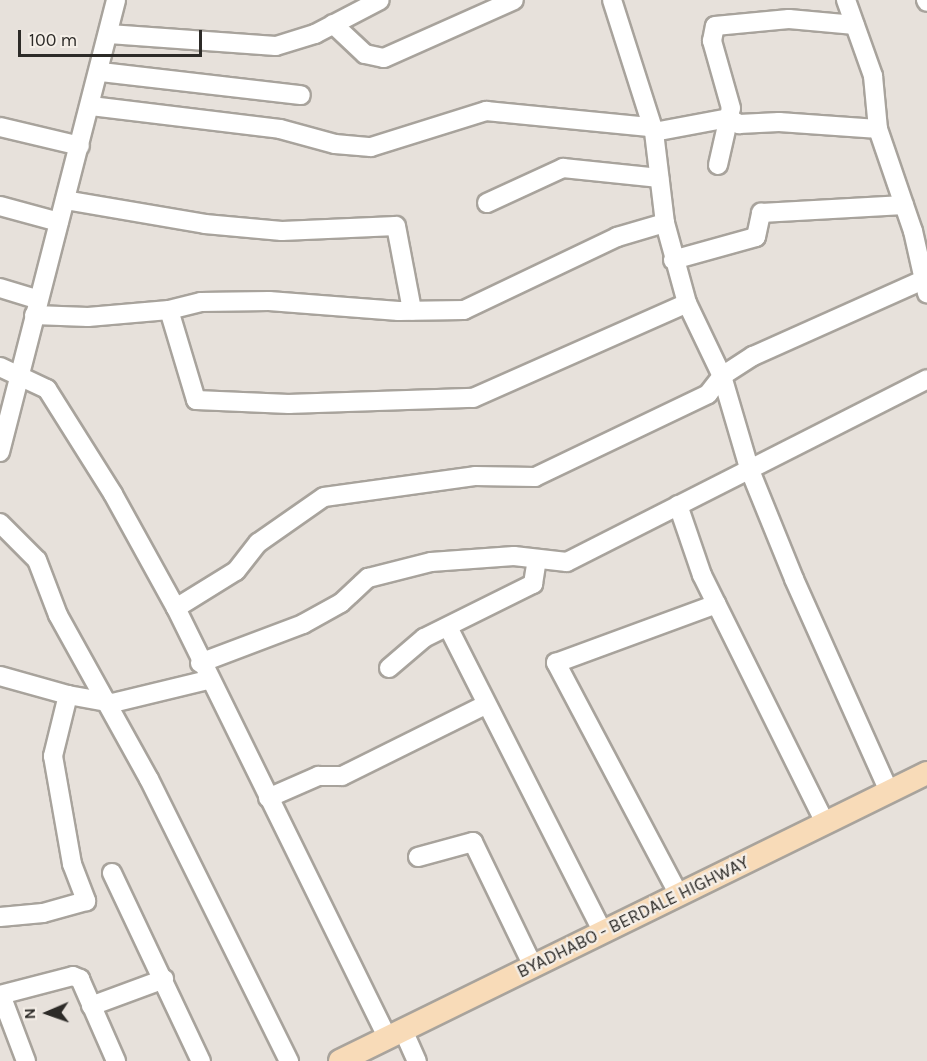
<!DOCTYPE html>
<style>
body{margin:0}
#map{position:relative;width:927px;height:1061px;overflow:hidden;background:#e7e1db;font-family:Karla,sans-serif}
div>[style]{position:absolute}
.roads{filter:drop-shadow(2px 0 #a8a39c) drop-shadow(-2px 0 #a8a39c) drop-shadow(0 2px #a8a39c) drop-shadow(0 -2px #a8a39c)}
.minor>*{height:18px;margin:-9px;padding:0 9px;transform-origin:9px;border-radius:9px;background:#fff}
.major>*{height:22px;margin:-11px;padding:0 11px;transform-origin:11px;border-radius:11px;background:#f8dbb8}
span{translate:-50% -50%;white-space:nowrap;text-align:center;line-height:1.15;-webkit-text-stroke:4.5px #f5efe8;paint-order:stroke}
.street-label{font-size:18px;color:#2d2b28}
.north{position:absolute;left:18px;top:983px;width:60px;height:60px;-webkit-text-stroke:4px #f5efe8;paint-order:stroke;rotate:268deg;font-size:16px;font-weight:700;line-height:24px;text-align:center;color:#2d2b28}
.north::after{content:'';display:block;margin:auto;width:21px;height:27px;background:#2d2b28;clip-path:polygon(50% 0,100% 100%,50% 72%,0 100%)}
.scale{position:absolute;left:18px;top:30px;width:184px;height:27px;box-sizing:border-box;border:3px solid #2d2b28;border-top:0;padding-left:8px;font-size:18px;line-height:21px;white-space:nowrap;color:#2d2b28;-webkit-text-stroke:4px #f5efe8;paint-order:stroke}
</style>
<div id="map">
<div class="roads">
<div class="minor">
<div style="left:612px;top:0;width:139px;rotate:72.3deg"></div>
<div style="left:654px;top:132px;width:92px;rotate:83.1deg"></div>
<div style="left:665px;top:223px;width:83px;rotate:74.6deg"></div>
<div style="left:687px;top:303px;width:81px;rotate:64.4deg"></div>
<div style="left:722px;top:376px;width:96px;rotate:73.6deg"></div>
<div style="left:749px;top:468px;width:120px;rotate:67.9deg"></div>
<div style="left:794px;top:579px;width:232px;rotate:65.9deg"></div>
<div style="left:846px;top:0;width:81px;rotate:70.4deg"></div>
<div style="left:873px;top:76px;width:53px;rotate:84.6deg"></div>
<div style="left:878px;top:129px;width:108px;rotate:71.1deg"></div>
<div style="left:913px;top:231px;width:64px;rotate:77.3deg"></div>
<div style="left:926px;top:0;width:2px;rotate:63deg"></div>
<div style="left:333px;top:24px;width:44px;rotate:43.2deg"></div>
<div style="left:365px;top:54px;width:19px;rotate:12deg"></div>
<div style="left:384px;top:58px;width:142px;rotate:-24deg"></div>
<div style="left:109px;top:34px;width:167px;rotate:4.1deg"></div>
<div style="left:276px;top:46px;width:41px;rotate:-17.1deg"></div>
<div style="left:315px;top:34px;width:73px;rotate:-27.6deg"></div>
<div style="left:101px;top:72px;width:201px;rotate:6.6deg"></div>
<div style="left:91px;top:106px;width:190px;rotate:6.9deg"></div>
<div style="left:280px;top:129px;width:57px;rotate:15.3deg"></div>
<div style="left:335px;top:144px;width:36px;rotate:5deg"></div>
<div style="left:371px;top:147px;width:121px;rotate:-17.4deg"></div>
<div style="left:486px;top:111px;width:164px;rotate:5.6deg"></div>
<div style="left:0;top:127px;width:82px;rotate:13.4deg"></div>
<div style="left:654px;top:132px;width:76px;rotate:-10.6deg"></div>
<div style="left:729px;top:118px;width:12px;rotate:31deg"></div>
<div style="left:739px;top:124px;width:40px;rotate:-2.9deg"></div>
<div style="left:779px;top:122px;width:99px;rotate:4deg"></div>
<div style="left:718px;top:165px;width:58px;rotate:-77.2deg"></div>
<div style="left:731px;top:108px;width:70px;rotate:-105.8deg"></div>
<div style="left:712px;top:41px;width:15px;rotate:-79deg"></div>
<div style="left:715px;top:26px;width:74px;rotate:-5.4deg"></div>
<div style="left:789px;top:19px;width:66px;rotate:5.2deg"></div>
<div style="left:65px;top:200px;width:142px;rotate:9.7deg"></div>
<div style="left:205px;top:224px;width:77px;rotate:5.2deg"></div>
<div style="left:282px;top:231px;width:114px;rotate:-2.5deg"></div>
<div style="left:396px;top:226px;width:86px;rotate:79.2deg"></div>
<div style="left:487px;top:203px;width:84px;rotate:-24.7deg"></div>
<div style="left:563px;top:168px;width:97px;rotate:5.9deg"></div>
<div style="left:0;top:206px;width:61px;rotate:15.2deg"></div>
<div style="left:673px;top:260px;width:86px;rotate:-15.5deg"></div>
<div style="left:756px;top:237px;width:25px;rotate:-78deg"></div>
<div style="left:761px;top:213px;width:143px;rotate:-3.2deg"></div>
<div style="left:0;top:288px;width:39px;rotate:17deg"></div>
<div style="left:169px;top:310px;width:94px;rotate:73.3deg"></div>
<div style="left:196px;top:400px;width:93px;rotate:2.5deg"></div>
<div style="left:289px;top:404px;width:184px;rotate:-1.9deg"></div>
<div style="left:473px;top:398px;width:234px;rotate:-23.9deg"></div>
<div style="left:34px;top:315px;width:54px;rotate:2.1deg"></div>
<div style="left:88px;top:317px;width:81px;rotate:-4.9deg"></div>
<div style="left:169px;top:310px;width:33px;rotate:-14deg"></div>
<div style="left:201px;top:302px;width:68px;rotate:-0.8deg"></div>
<div style="left:269px;top:301px;width:130px;rotate:4.4deg"></div>
<div style="left:399px;top:311px;width:65px;rotate:-0.9deg"></div>
<div style="left:464px;top:310px;width:170px;rotate:-25.5deg"></div>
<div style="left:617px;top:237px;width:50px;rotate:-16.3deg"></div>
<div style="left:0;top:367px;width:52px;rotate:25.1deg"></div>
<div style="left:47px;top:389px;width:124px;rotate:57.8deg"></div>
<div style="left:113px;top:494px;width:130px;rotate:61.1deg"></div>
<div style="left:176px;top:608px;width:479px;rotate:63.8deg"></div>
<div style="left:0;top:452px;width:467px;rotate:-75.6deg"></div>
<div style="left:678px;top:505px;width:74px;rotate:71.1deg"></div>
<div style="left:702px;top:575px;width:277px;rotate:63.6deg"></div>
<div style="left:0;top:523px;width:52px;rotate:45deg"></div>
<div style="left:37px;top:560px;width:59px;rotate:69.1deg"></div>
<div style="left:58px;top:615px;width:188px;rotate:61deg"></div>
<div style="left:149px;top:779px;width:315px;rotate:63.6deg"></div>
<div style="left:176px;top:608px;width:70px;rotate:-31.7deg"></div>
<div style="left:236px;top:571px;width:36px;rotate:-52deg"></div>
<div style="left:258px;top:543px;width:80px;rotate:-34.9deg"></div>
<div style="left:324px;top:497px;width:152px;rotate:-7.9deg"></div>
<div style="left:475px;top:476px;width:60px;rotate:1deg"></div>
<div style="left:535px;top:477px;width:192px;rotate:-25.6deg"></div>
<div style="left:708px;top:394px;width:23px;rotate:-52deg"></div>
<div style="left:722px;top:376px;width:37px;rotate:-33deg"></div>
<div style="left:753px;top:356px;width:184px;rotate:-24.1deg"></div>
<div style="left:448px;top:627px;width:343px;rotate:63.1deg"></div>
<div style="left:200px;top:663px;width:110px;rotate:-20.7deg"></div>
<div style="left:303px;top:624px;width:43px;rotate:-28.9deg"></div>
<div style="left:341px;top:603px;width:37px;rotate:-43deg"></div>
<div style="left:368px;top:578px;width:65px;rotate:-14.3deg"></div>
<div style="left:431px;top:562px;width:83px;rotate:-4.1deg"></div>
<div style="left:514px;top:556px;width:53px;rotate:6.5deg"></div>
<div style="left:567px;top:562px;width:404px;rotate:-26.9deg"></div>
<div style="left:389px;top:668px;width:46px;rotate:-40.6deg"></div>
<div style="left:424px;top:638px;width:122px;rotate:-26.4deg"></div>
<div style="left:533px;top:584px;width:25px;rotate:-81deg"></div>
<div style="left:0;top:676px;width:71px;rotate:15.6deg"></div>
<div style="left:68px;top:695px;width:63px;rotate:103.8deg"></div>
<div style="left:53px;top:756px;width:110px;rotate:80deg"></div>
<div style="left:72px;top:864px;width:40px;rotate:69deg"></div>
<div style="left:86px;top:901px;width:45px;rotate:164.4deg"></div>
<div style="left:43px;top:913px;width:43px;rotate:174.7deg"></div>
<div style="left:68px;top:695px;width:46px;rotate:10.1deg"></div>
<div style="left:113px;top:703px;width:98px;rotate:-13.6deg"></div>
<div style="left:268px;top:798px;width:55px;rotate:-23.7deg"></div>
<div style="left:318px;top:776px;width:24px"></div>
<div style="left:342px;top:776px;width:160px;rotate:-26.4deg"></div>
<div style="left:418px;top:857px;width:57px;rotate:-15.3deg"></div>
<div style="left:473px;top:842px;width:138px;rotate:64.2deg"></div>
<div style="left:112px;top:873px;width:208px;rotate:64.7deg"></div>
<div style="left:679px;top:895px;width:263px;rotate:-117.9deg"></div>
<div style="left:556px;top:663px;width:171px;rotate:-20.2deg"></div>
<div style="left:0;top:995px;width:75px;rotate:-14.6deg"></div>
<div style="left:73px;top:976px;width:8px;rotate:23deg"></div>
<div style="left:80px;top:979px;width:90px;rotate:66.3deg"></div>
<div style="left:1px;top:995px;width:71px;rotate:69.3deg"></div>
<div style="left:91px;top:1006px;width:78px;rotate:-20.3deg"></div>
<div style="left:403px;top:1030px;width:34px;rotate:66deg"></div>
</div>
<div class="major">
<div style="left:340px;top:1061px;width:654px;rotate:-26.13deg"></div>
</div>
</div>
<div class="street-label">
<span style="left:633px;top:917px;rotate:-26deg">BYADHABO - BERDALE HIGHWAY</span>
</div>
<div class="north">N</div>
<div class="scale">100 m</div>
</div>
